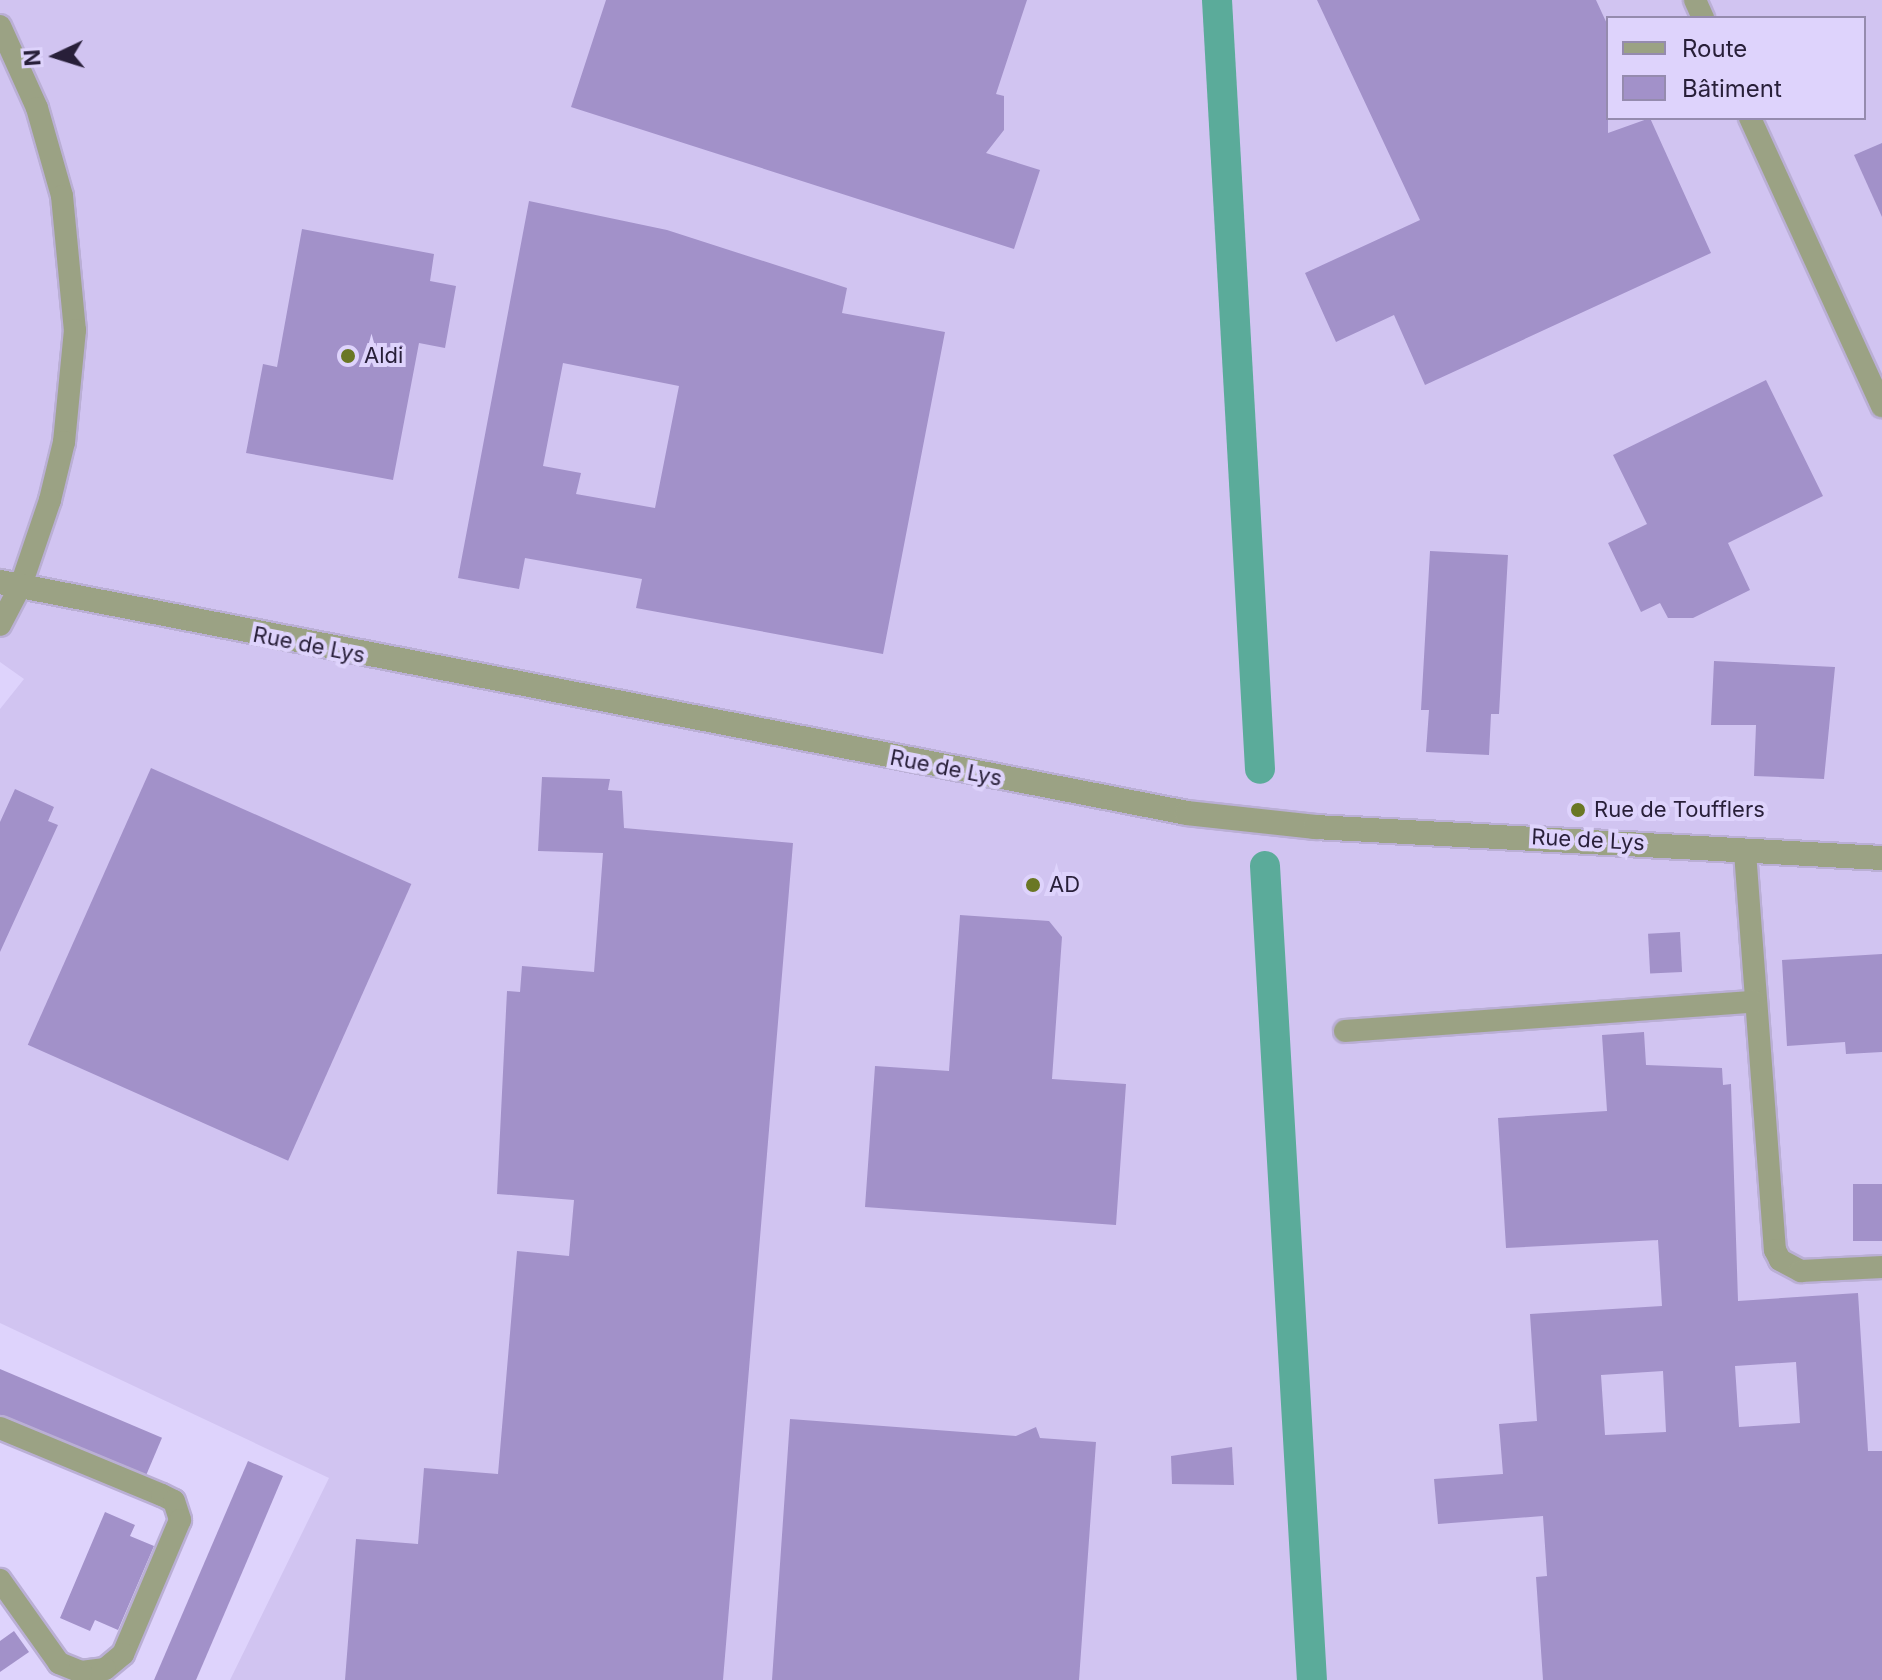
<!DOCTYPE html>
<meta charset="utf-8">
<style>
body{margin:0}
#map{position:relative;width:1882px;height:1680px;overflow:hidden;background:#ded3fc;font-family:Inter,sans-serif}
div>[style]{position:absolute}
.built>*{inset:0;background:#d1c4f1}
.canal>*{height:30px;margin:-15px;padding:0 15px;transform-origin:15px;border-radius:15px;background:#5bab9a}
.building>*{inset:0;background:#a291c9;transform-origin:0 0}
.roads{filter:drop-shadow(2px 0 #baafd5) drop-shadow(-2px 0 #baafd5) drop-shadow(0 2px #baafd5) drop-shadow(0 -2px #baafd5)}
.minor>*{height:22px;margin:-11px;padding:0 11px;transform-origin:11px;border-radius:11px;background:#9ba284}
.tertiary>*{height:24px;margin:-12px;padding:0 12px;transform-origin:12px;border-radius:12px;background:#9ba284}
.dots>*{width:22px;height:22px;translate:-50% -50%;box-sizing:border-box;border:4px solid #ded3fc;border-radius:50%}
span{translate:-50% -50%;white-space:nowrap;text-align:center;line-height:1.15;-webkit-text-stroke:8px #ded3fc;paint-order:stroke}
.poi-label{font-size:22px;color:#281f39}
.left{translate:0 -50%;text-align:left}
.street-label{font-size:22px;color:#281f39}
.legend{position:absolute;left:1606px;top:16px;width:260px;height:104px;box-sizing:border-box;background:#ded3fc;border:2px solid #958bae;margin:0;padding:10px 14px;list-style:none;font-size:24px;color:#281f39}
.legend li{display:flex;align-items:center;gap:16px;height:40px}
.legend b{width:40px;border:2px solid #958bae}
.north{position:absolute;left:16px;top:16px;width:80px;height:80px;-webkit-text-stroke:6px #ded3fc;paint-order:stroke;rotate:266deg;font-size:22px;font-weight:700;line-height:32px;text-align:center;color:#281f39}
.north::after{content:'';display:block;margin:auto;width:28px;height:36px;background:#281f39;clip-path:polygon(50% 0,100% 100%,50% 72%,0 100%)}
</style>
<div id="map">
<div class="built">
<div style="clip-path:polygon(evenodd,0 0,1882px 0,1882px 1680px,230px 1680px,329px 1478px,0 1323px,0 709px,24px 679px,0 662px,0 0,1608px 18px,1864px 18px,1864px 118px,1608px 118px,1608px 18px)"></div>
</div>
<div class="canal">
<div style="left:1217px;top:0;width:770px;rotate:86.8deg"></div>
<div style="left:1265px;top:866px;width:815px;rotate:86.7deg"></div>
</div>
<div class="building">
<div style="clip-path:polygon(606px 0,1027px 0,996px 94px,1004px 96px,1004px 130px,986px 153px,1040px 170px,1014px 249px,571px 107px)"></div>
<div style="clip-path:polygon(1317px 0,1596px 0,1608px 26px,1608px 133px,1650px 118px,1711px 253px,1425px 385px,1394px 315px,1336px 342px,1305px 273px,1420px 220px)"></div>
<div style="clip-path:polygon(1882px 143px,1882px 217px,1854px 155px)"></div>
<div style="clip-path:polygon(evenodd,529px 201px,667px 230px,847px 288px,842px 313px,945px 332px,883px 654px,636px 608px,642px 579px,525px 558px,519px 589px,458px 578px,529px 201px,563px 363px,679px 386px,655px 508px,576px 494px,581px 473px,543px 466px,563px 363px)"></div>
<div style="clip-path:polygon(302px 229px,434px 254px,430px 281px,456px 286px,445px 348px,419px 343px,393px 480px,246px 453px,263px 364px,277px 367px)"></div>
<div style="clip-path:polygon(1766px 380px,1823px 496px,1728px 543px,1750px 590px,1693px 618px,1668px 618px,1660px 603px,1641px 612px,1608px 543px,1647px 524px,1613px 455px)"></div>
<div style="clip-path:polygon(1430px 551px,1508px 555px,1499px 714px,1491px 714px,1489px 755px,1426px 752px,1429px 710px,1421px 710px)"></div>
<div style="clip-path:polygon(1714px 661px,1835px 667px,1824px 779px,1754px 776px,1756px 725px,1711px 725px)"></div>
<div style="left:151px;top:768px;width:285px;height:303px;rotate:24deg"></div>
<div style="clip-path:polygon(542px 777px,610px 779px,608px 790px,622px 791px,624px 828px,793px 843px,723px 1680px,345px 1680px,356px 1539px,418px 1544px,424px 1468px,498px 1474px,517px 1251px,569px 1256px,574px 1200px,497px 1194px,507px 991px,520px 992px,522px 966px,594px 972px,603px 853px,538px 851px)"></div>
<div style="clip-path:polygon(15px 789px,54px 807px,48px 821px,58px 825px,0 952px,0 822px)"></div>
<div style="clip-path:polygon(960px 915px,1049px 921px,1062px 937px,1052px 1079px,1126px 1084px,1116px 1225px,865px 1207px,875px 1066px,949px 1071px)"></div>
<div style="left:1680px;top:932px;width:40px;height:32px;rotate:87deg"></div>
<div style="clip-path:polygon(1882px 954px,1882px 1052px,1846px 1054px,1845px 1042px,1787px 1046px,1782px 960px)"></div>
<div style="clip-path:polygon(evenodd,1644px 1032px,1646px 1065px,1722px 1068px,1723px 1085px,1731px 1084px,1738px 1301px,1858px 1293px,1868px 1451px,1882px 1451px,1882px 1680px,1543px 1680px,1536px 1577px,1547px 1576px,1543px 1516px,1438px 1524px,1434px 1479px,1503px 1474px,1499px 1424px,1537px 1421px,1530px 1314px,1662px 1306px,1658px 1240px,1506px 1248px,1498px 1118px,1607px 1111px,1602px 1035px,1644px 1032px,1796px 1362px,1800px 1423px,1739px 1427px,1735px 1366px,1796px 1362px,1644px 1032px,1663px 1371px,1666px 1432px,1605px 1435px,1601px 1375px,1663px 1371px)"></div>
<div style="left:1882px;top:1184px;width:57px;height:29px;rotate:90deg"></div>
<div style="left:0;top:1369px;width:176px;height:42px;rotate:23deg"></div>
<div style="clip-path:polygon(790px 1419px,1016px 1436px,1036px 1427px,1040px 1438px,1096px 1442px,1079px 1680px,772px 1680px)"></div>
<div style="clip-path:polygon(1232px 1447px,1234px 1485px,1172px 1484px,1171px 1456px)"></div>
<div style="clip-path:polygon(248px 1461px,283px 1476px,244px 1568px,196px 1680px,154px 1680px)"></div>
<div style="clip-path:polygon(105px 1512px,135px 1525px,130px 1536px,154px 1546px,118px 1630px,95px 1620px,90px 1631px,60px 1618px)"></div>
<div style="clip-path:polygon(14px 1631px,29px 1652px,0 1672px,0 1641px)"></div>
</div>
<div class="roads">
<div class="minor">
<div style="left:1695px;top:0;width:20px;rotate:66deg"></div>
<div style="left:0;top:26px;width:90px;rotate:65.7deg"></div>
<div style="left:37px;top:108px;width:91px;rotate:74.1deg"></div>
<div style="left:62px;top:196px;width:135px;rotate:84.5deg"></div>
<div style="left:75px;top:330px;width:113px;rotate:95.6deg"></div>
<div style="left:64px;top:442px;width:60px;rotate:103.6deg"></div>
<div style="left:50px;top:500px;width:90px;rotate:108.8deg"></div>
<div style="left:21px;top:585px;width:45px;rotate:117.7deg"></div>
<div style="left:1750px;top:118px;width:317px;rotate:65.4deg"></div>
<div style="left:1745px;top:852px;width:399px;rotate:85.7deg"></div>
<div style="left:1775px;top:1250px;width:11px;rotate:63deg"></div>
<div style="left:1780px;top:1260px;width:24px;rotate:28deg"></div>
<div style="left:1801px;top:1271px;width:81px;rotate:-2.8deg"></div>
<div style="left:1345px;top:1031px;width:410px;rotate:-4.1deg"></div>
<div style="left:0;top:1428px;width:175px;rotate:22.5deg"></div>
<div style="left:162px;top:1495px;width:13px;rotate:27deg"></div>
<div style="left:174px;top:1501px;width:20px;rotate:72deg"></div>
<div style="left:180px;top:1520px;width:146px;rotate:113deg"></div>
<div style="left:123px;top:1654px;width:23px;rotate:140deg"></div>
<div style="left:105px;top:1669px;width:24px;rotate:173deg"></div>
<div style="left:81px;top:1672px;width:24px;rotate:-158deg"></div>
<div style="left:59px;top:1663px;width:102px;rotate:-125.4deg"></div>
</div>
<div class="tertiary">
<div style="left:0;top:582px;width:1209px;rotate:11.01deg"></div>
<div style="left:1187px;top:813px;width:129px;rotate:6.2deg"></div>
<div style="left:1315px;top:827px;width:568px;rotate:3.13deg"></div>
</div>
</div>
<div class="dots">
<div style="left:348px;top:356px;background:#6a7724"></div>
<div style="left:1578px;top:810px;background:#6a7724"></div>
<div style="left:1033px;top:885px;background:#6a7724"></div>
</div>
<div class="poi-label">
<span class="left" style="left:364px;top:356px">Aldi</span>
<span class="left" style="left:1594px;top:810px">Rue de Toufflers</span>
<span class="left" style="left:1049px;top:885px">AD</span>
</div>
<div class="street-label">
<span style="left:309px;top:645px;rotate:11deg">Rue de Lys</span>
<span style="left:946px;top:768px;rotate:11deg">Rue de Lys</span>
<span style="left:1588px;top:840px;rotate:3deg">Rue de Lys</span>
</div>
<ul class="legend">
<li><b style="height:10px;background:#9ba284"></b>Route</li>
<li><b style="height:22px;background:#a291c9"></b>Bâtiment</li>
</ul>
<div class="north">N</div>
</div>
